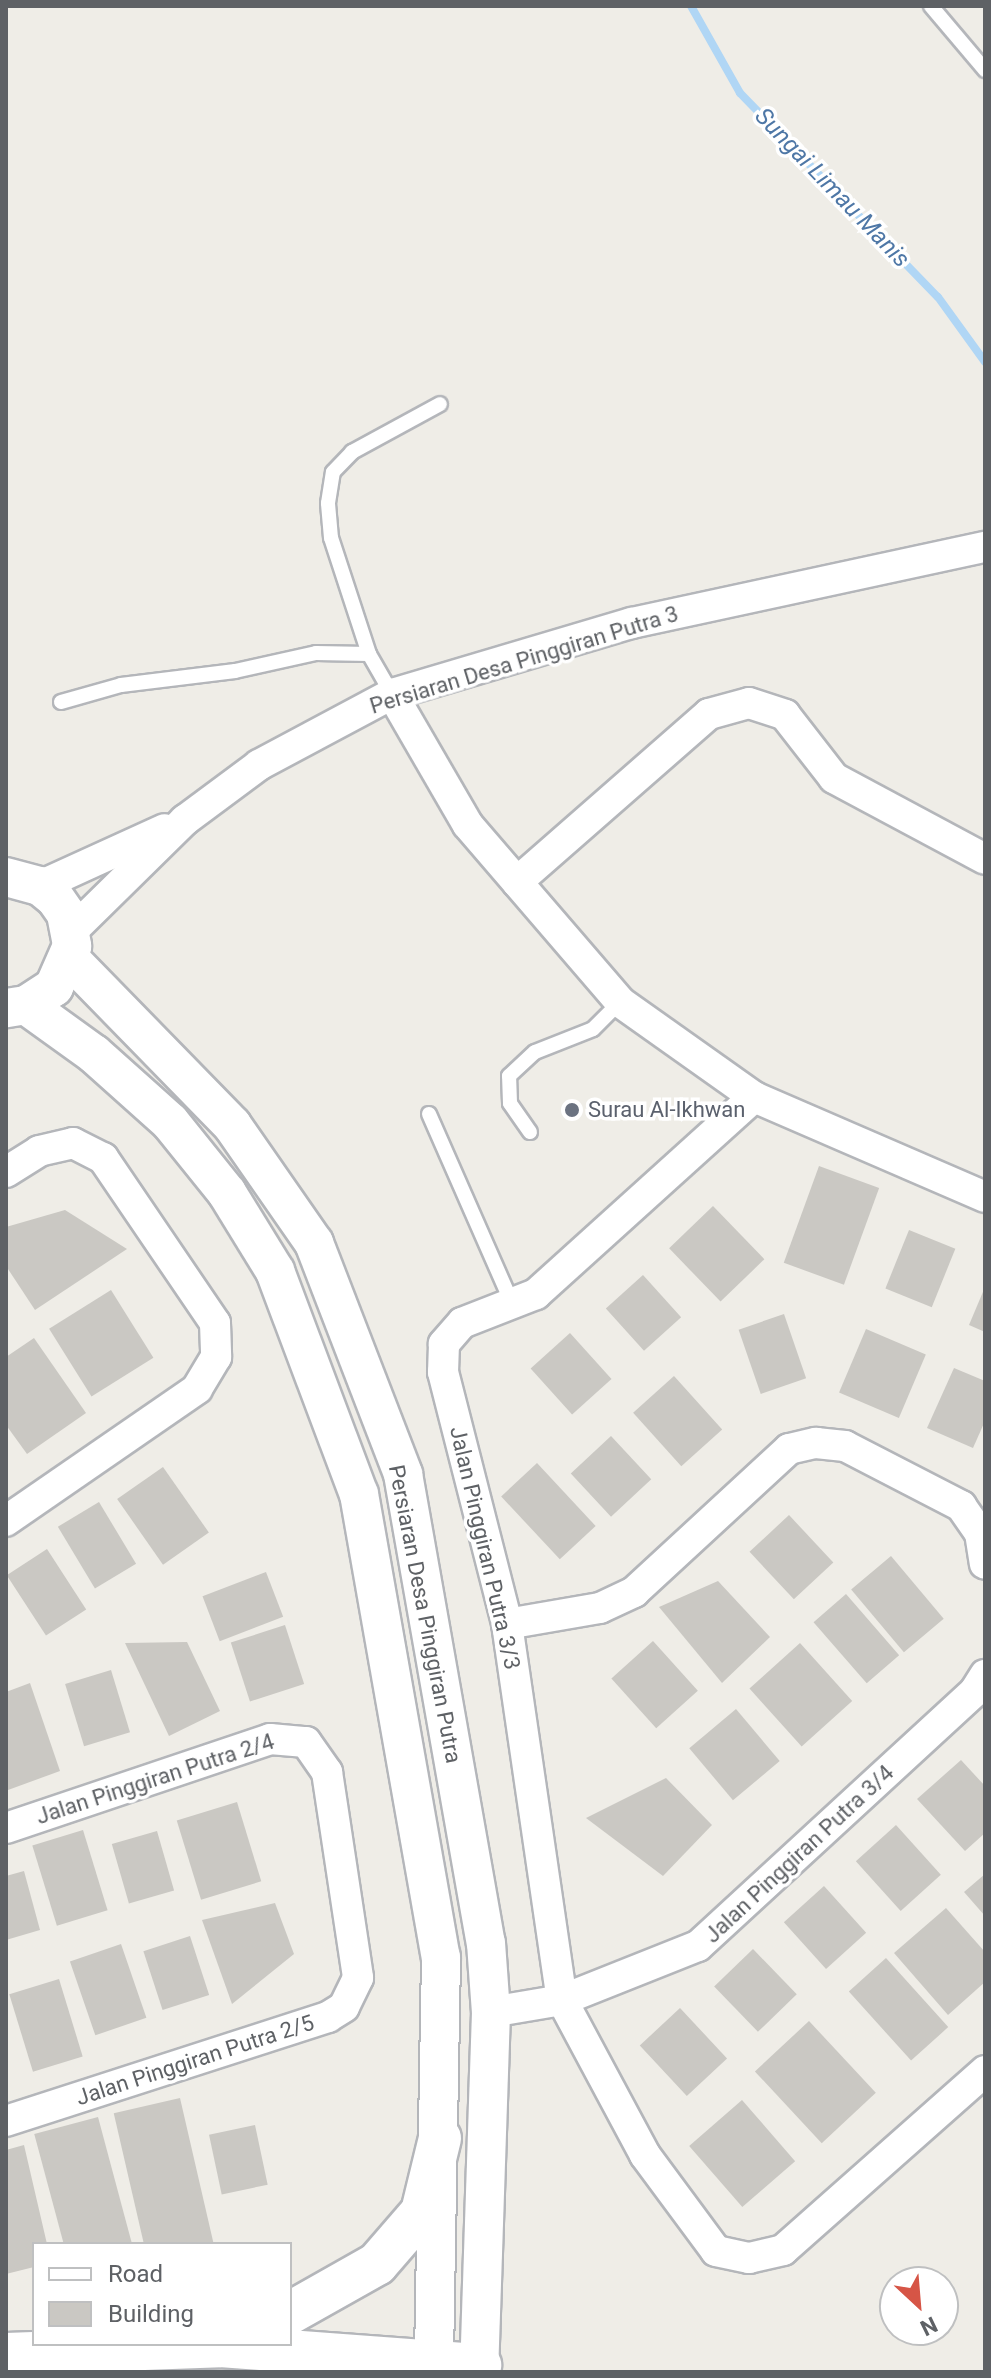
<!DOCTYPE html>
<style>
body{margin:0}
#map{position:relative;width:991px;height:2378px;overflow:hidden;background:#efede7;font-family:Roboto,sans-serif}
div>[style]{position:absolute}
.stream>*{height:8px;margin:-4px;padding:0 4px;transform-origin:4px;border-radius:4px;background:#b0d6f5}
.building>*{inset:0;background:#cac8c3;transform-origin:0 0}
.roads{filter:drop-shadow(2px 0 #b4b6ba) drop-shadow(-2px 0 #b4b6ba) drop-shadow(0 2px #b4b6ba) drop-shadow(0 -2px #b4b6ba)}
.service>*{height:14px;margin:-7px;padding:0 7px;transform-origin:7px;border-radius:7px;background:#fff}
.minor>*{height:30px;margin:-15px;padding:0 15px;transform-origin:15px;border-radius:15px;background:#fff}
.tertiary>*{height:38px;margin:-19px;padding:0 19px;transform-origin:19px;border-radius:19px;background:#fff}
.secondary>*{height:42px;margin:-21px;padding:0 21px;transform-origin:21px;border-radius:21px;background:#fff}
.dots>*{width:22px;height:22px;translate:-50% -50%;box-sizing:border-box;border:4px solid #fff;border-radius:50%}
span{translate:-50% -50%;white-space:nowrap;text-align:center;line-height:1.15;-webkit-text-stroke:7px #fff;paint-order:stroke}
.street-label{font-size:22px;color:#5e6165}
.worship-label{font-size:22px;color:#5b616d}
.left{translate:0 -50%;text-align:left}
.water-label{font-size:24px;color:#4e77a6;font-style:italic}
.frame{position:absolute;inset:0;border:8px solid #5e6165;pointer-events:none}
.legend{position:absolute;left:32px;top:2242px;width:260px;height:104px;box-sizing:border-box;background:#fff;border:2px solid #bfc0c1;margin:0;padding:10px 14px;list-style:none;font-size:24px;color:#5e6165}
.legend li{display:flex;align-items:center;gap:16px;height:40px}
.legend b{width:40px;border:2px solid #bfc0c1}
.north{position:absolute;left:879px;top:2266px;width:80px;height:80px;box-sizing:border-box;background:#fff;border:2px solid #bfc0c1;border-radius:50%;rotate:154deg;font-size:22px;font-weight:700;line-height:32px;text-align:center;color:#5e6165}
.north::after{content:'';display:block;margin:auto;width:28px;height:36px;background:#d65546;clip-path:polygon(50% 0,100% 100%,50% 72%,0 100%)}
</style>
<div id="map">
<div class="stream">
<div style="left:691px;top:6px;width:100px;rotate:60.6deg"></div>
<div style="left:740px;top:93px;width:284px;rotate:45.9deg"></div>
<div style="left:938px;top:297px;width:80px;rotate:54.1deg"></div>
</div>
<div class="building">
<div style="left:819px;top:1166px;width:64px;height:103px;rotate:20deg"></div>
<div style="left:713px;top:1206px;width:74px;height:61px;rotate:46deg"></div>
<div style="clip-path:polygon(65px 1210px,127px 1249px,35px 1310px,6px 1266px,6px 1227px)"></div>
<div style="left:909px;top:1230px;width:50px;height:63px;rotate:22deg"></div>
<div style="left:643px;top:1275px;width:57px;height:50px;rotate:48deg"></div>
<div style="clip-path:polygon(985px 1287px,985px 1332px,969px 1325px)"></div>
<div style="left:111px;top:1290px;width:80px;height:73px;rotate:58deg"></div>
<div style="left:784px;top:1314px;width:68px;height:48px;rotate:71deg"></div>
<div style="left:866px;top:1329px;width:65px;height:69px;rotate:23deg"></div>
<div style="left:570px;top:1333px;width:62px;height:53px;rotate:48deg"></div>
<div style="clip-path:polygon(34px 1338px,86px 1413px,27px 1454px,6px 1425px,6px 1357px)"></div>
<div style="clip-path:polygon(954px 1368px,985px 1381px,985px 1421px,973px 1448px,927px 1428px)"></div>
<div style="left:674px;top:1376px;width:72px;height:55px;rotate:48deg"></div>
<div style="left:611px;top:1436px;width:59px;height:55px;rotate:47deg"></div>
<div style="left:537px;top:1463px;width:86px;height:49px;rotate:47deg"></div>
<div style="left:163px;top:1467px;width:80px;height:56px;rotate:55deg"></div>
<div style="left:99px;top:1502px;width:72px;height:48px;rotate:59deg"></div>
<div style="left:789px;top:1515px;width:65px;height:54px;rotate:47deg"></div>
<div style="left:47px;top:1549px;width:72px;height:48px;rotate:57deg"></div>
<div style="left:891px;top:1556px;width:82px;height:52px;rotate:50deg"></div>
<div style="left:266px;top:1572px;width:48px;height:68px;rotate:69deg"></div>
<div style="clip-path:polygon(718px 1581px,770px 1637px,722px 1683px,659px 1607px)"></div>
<div style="left:846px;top:1594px;width:81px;height:43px;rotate:49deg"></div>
<div style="left:285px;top:1625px;width:62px;height:57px;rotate:72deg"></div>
<div style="left:653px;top:1641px;width:67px;height:56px;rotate:48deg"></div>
<div style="clip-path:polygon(187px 1642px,220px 1711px,169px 1736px,125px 1643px)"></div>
<div style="left:800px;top:1643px;width:78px;height:68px;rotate:48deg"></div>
<div style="left:111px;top:1670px;width:65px;height:48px;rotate:73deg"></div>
<div style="clip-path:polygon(30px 1683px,60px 1771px,8px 1790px,6px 1692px)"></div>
<div style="left:736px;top:1709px;width:68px;height:61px;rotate:50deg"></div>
<div style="clip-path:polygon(961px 1760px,985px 1786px,985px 1833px,965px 1851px,917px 1799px)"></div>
<div style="clip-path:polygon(666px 1778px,712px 1825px,663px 1876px,586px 1818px)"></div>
<div style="left:237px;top:1802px;width:83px;height:63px;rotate:73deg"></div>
<div style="left:896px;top:1825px;width:67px;height:54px;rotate:48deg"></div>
<div style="left:83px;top:1830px;width:84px;height:53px;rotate:73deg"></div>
<div style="left:157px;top:1831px;width:62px;height:47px;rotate:74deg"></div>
<div style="clip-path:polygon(24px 1871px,40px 1930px,6px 1940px,6px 1876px)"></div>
<div style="clip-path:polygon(985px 1874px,985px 1916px,964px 1892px)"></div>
<div style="left:824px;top:1886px;width:63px;height:54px;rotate:48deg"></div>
<div style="clip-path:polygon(275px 1903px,294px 1954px,232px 2004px,202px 1920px)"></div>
<div style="clip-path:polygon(946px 1908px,985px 1952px,985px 1982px,948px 2015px,894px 1953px)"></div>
<div style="left:190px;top:1936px;width:62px;height:49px;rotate:72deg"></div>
<div style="left:121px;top:1944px;width:78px;height:54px;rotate:71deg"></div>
<div style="left:753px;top:1949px;width:63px;height:54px;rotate:46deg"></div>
<div style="left:886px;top:1958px;width:93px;height:50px;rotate:48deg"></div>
<div style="left:59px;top:1979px;width:81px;height:52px;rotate:73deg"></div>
<div style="left:680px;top:2008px;width:69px;height:55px;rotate:47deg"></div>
<div style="left:809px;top:2021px;width:98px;height:74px;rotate:47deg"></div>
<div style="left:180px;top:2098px;width:150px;height:68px;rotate:77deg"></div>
<div style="left:742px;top:2100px;width:81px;height:70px;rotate:49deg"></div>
<div style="left:98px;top:2117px;width:131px;height:66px;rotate:75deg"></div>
<div style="left:255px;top:2125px;width:61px;height:47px;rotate:78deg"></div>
<div style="clip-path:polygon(24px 2145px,47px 2244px,34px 2244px,34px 2267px,6px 2274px,6px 2150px)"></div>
</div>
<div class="roads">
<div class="service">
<div style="left:931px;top:6px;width:84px;rotate:49.8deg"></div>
<div style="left:392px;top:694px;width:46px;rotate:-119.9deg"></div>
<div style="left:369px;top:654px;width:122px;rotate:-108.1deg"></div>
<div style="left:331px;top:538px;width:35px;rotate:-95deg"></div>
<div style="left:328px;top:503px;width:31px;rotate:-81deg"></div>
<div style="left:333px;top:472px;width:28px;rotate:-46deg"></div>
<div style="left:352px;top:452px;width:100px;rotate:-28.6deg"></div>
<div style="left:61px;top:702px;width:62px;rotate:-15.8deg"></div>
<div style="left:121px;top:685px;width:115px;rotate:-7deg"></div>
<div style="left:235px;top:671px;width:83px;rotate:-12.5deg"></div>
<div style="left:316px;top:653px;width:53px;rotate:1.1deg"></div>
<div style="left:429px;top:1114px;width:206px;rotate:66.3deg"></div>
<div style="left:530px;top:1132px;width:35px;rotate:-125deg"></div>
<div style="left:510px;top:1103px;width:27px;rotate:-92deg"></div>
<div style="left:509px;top:1076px;width:35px;rotate:-43deg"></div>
<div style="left:535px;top:1052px;width:62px;rotate:-21.6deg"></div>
<div style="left:593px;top:1029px;width:38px;rotate:-45deg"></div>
</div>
<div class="minor">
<div style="left:392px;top:694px;width:151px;rotate:59.9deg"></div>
<div style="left:468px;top:825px;width:233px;rotate:49.3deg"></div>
<div style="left:620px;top:1002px;width:164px;rotate:35.3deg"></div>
<div style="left:754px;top:1097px;width:252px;rotate:23.4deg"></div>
<div style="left:517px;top:882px;width:255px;rotate:-41.2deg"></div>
<div style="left:709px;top:714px;width:41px;rotate:-15.4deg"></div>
<div style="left:749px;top:703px;width:38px;rotate:18deg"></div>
<div style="left:785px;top:715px;width:80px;rotate:52.1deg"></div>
<div style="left:834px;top:778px;width:171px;rotate:28.2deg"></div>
<div style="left:40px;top:886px;width:137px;rotate:-24.5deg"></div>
<div style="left:71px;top:932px;width:160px;rotate:-44.5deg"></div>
<div style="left:185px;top:820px;width:92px;rotate:-36.6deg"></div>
<div style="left:259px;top:765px;width:151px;rotate:-28.1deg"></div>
<div style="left:392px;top:694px;width:250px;rotate:-16.5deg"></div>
<div style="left:632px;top:623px;width:361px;rotate:-12.2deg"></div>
<div style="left:754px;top:1097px;width:294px;rotate:137.9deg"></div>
<div style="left:536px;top:1294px;width:79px;rotate:158.6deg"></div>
<div style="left:462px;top:1323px;width:28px;rotate:131deg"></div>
<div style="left:444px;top:1344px;width:28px;rotate:92deg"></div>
<div style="left:443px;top:1372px;width:260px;rotate:75.7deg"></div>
<div style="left:507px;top:1624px;width:380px;rotate:81.7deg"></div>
<div style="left:562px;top:2000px;width:176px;rotate:61.8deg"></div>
<div style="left:645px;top:2155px;width:119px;rotate:53.5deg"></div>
<div style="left:716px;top:2251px;width:34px;rotate:12deg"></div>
<div style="left:749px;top:2258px;width:35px;rotate:-13deg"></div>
<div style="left:783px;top:2250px;width:270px;rotate:-41.5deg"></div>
<div style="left:6px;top:1172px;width:39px;rotate:-32deg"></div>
<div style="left:39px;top:1151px;width:35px;rotate:-13deg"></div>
<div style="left:73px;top:1143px;width:34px;rotate:27deg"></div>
<div style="left:103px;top:1158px;width:199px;rotate:55.8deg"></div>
<div style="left:215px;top:1323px;width:34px;rotate:88deg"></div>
<div style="left:216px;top:1357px;width:37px;rotate:121deg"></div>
<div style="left:197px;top:1389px;width:232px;rotate:145.4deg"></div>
<div style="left:507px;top:1624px;width:94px;rotate:-9.8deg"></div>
<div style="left:600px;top:1608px;width:38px;rotate:-25deg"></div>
<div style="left:634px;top:1592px;width:211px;rotate:-42.7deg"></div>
<div style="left:789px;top:1449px;width:28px;rotate:-13deg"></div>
<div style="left:816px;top:1443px;width:29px;rotate:6deg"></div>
<div style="left:845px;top:1446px;width:131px;rotate:27.3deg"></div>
<div style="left:961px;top:1506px;width:33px;rotate:55deg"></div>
<div style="left:980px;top:1533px;width:31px;rotate:81deg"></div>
<div style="left:6px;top:1828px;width:279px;rotate:-18.6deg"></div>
<div style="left:270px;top:1739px;width:36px;rotate:5deg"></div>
<div style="left:306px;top:1742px;width:37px;rotate:55deg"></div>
<div style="left:327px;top:1772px;width:208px;rotate:81.4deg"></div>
<div style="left:358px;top:1978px;width:32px;rotate:116deg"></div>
<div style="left:344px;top:2007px;width:19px;rotate:148deg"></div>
<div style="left:328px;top:2017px;width:338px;rotate:162.1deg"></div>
<div style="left:491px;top:2012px;width:72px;rotate:-9.6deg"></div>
<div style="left:562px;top:2000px;width:146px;rotate:-21.7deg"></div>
<div style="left:698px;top:1946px;width:377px;rotate:-42.6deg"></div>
<div style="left:975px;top:1691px;width:19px;rotate:-58deg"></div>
</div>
<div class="tertiary">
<div style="left:6px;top:877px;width:35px;rotate:15deg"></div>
<div style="left:40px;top:886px;width:19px;rotate:39deg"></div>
<div style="left:55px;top:898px;width:19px;rotate:55deg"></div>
<div style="left:66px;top:914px;width:33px;rotate:79deg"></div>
<div style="left:72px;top:946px;width:45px;rotate:113.7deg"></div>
<div style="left:54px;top:987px;width:33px;rotate:147deg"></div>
<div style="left:26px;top:1005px;width:20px;rotate:171deg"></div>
<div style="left:70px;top:959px;width:232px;rotate:45.7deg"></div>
<div style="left:232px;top:1125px;width:144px;rotate:55.2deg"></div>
<div style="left:314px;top:1243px;width:248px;rotate:68.9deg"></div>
<div style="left:403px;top:1474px;width:476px;rotate:80deg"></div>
<div style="left:486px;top:1943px;width:69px;rotate:85.9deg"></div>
<div style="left:491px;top:2012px;width:360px;rotate:91.9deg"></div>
<div style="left:26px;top:1005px;width:84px;rotate:35.8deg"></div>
<div style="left:94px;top:1054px;width:102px;rotate:41.8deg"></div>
<div style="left:170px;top:1122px;width:91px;rotate:51.2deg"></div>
<div style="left:227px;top:1193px;width:92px;rotate:58.4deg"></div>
<div style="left:275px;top:1271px;width:238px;rotate:69.4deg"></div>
<div style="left:359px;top:1494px;width:470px;rotate:80deg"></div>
<div style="left:441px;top:1957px;width:415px;rotate:91deg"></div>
</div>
<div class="secondary">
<div style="left:290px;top:2313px;width:100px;rotate:-29.4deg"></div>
<div style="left:377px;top:2264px;width:69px;rotate:-49.1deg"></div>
<div style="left:422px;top:2212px;width:76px;rotate:-76.3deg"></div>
<div style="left:6px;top:2354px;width:214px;rotate:-2.1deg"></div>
<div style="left:220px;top:2346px;width:261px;rotate:4.2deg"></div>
</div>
</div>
<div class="dots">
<div style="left:572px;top:1110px;background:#6b7280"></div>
</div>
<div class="street-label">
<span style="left:524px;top:660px;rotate:-17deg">Persiaran Desa Pinggiran Putra 3</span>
<span style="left:485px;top:1548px;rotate:77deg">Jalan Pinggiran Putra 3/3</span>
<span style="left:425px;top:1614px;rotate:79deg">Persiaran Desa Pinggiran Putra</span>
<span style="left:155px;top:1779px;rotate:-18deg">Jalan Pinggiran Putra 2/4</span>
<span style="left:799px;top:1854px;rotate:-43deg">Jalan Pinggiran Putra 3/4</span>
<span style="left:195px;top:2060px;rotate:-18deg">Jalan Pinggiran Putra 2/5</span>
</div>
<div class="worship-label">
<span class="left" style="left:588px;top:1110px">Surau Al-Ikhwan</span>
</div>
<div class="water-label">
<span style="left:832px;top:188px;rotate:46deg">Sungai Limau Manis</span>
</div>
<div class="frame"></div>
<ul class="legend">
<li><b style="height:10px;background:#fff"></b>Road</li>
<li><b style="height:22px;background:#cac8c3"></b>Building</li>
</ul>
<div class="north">N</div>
</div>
